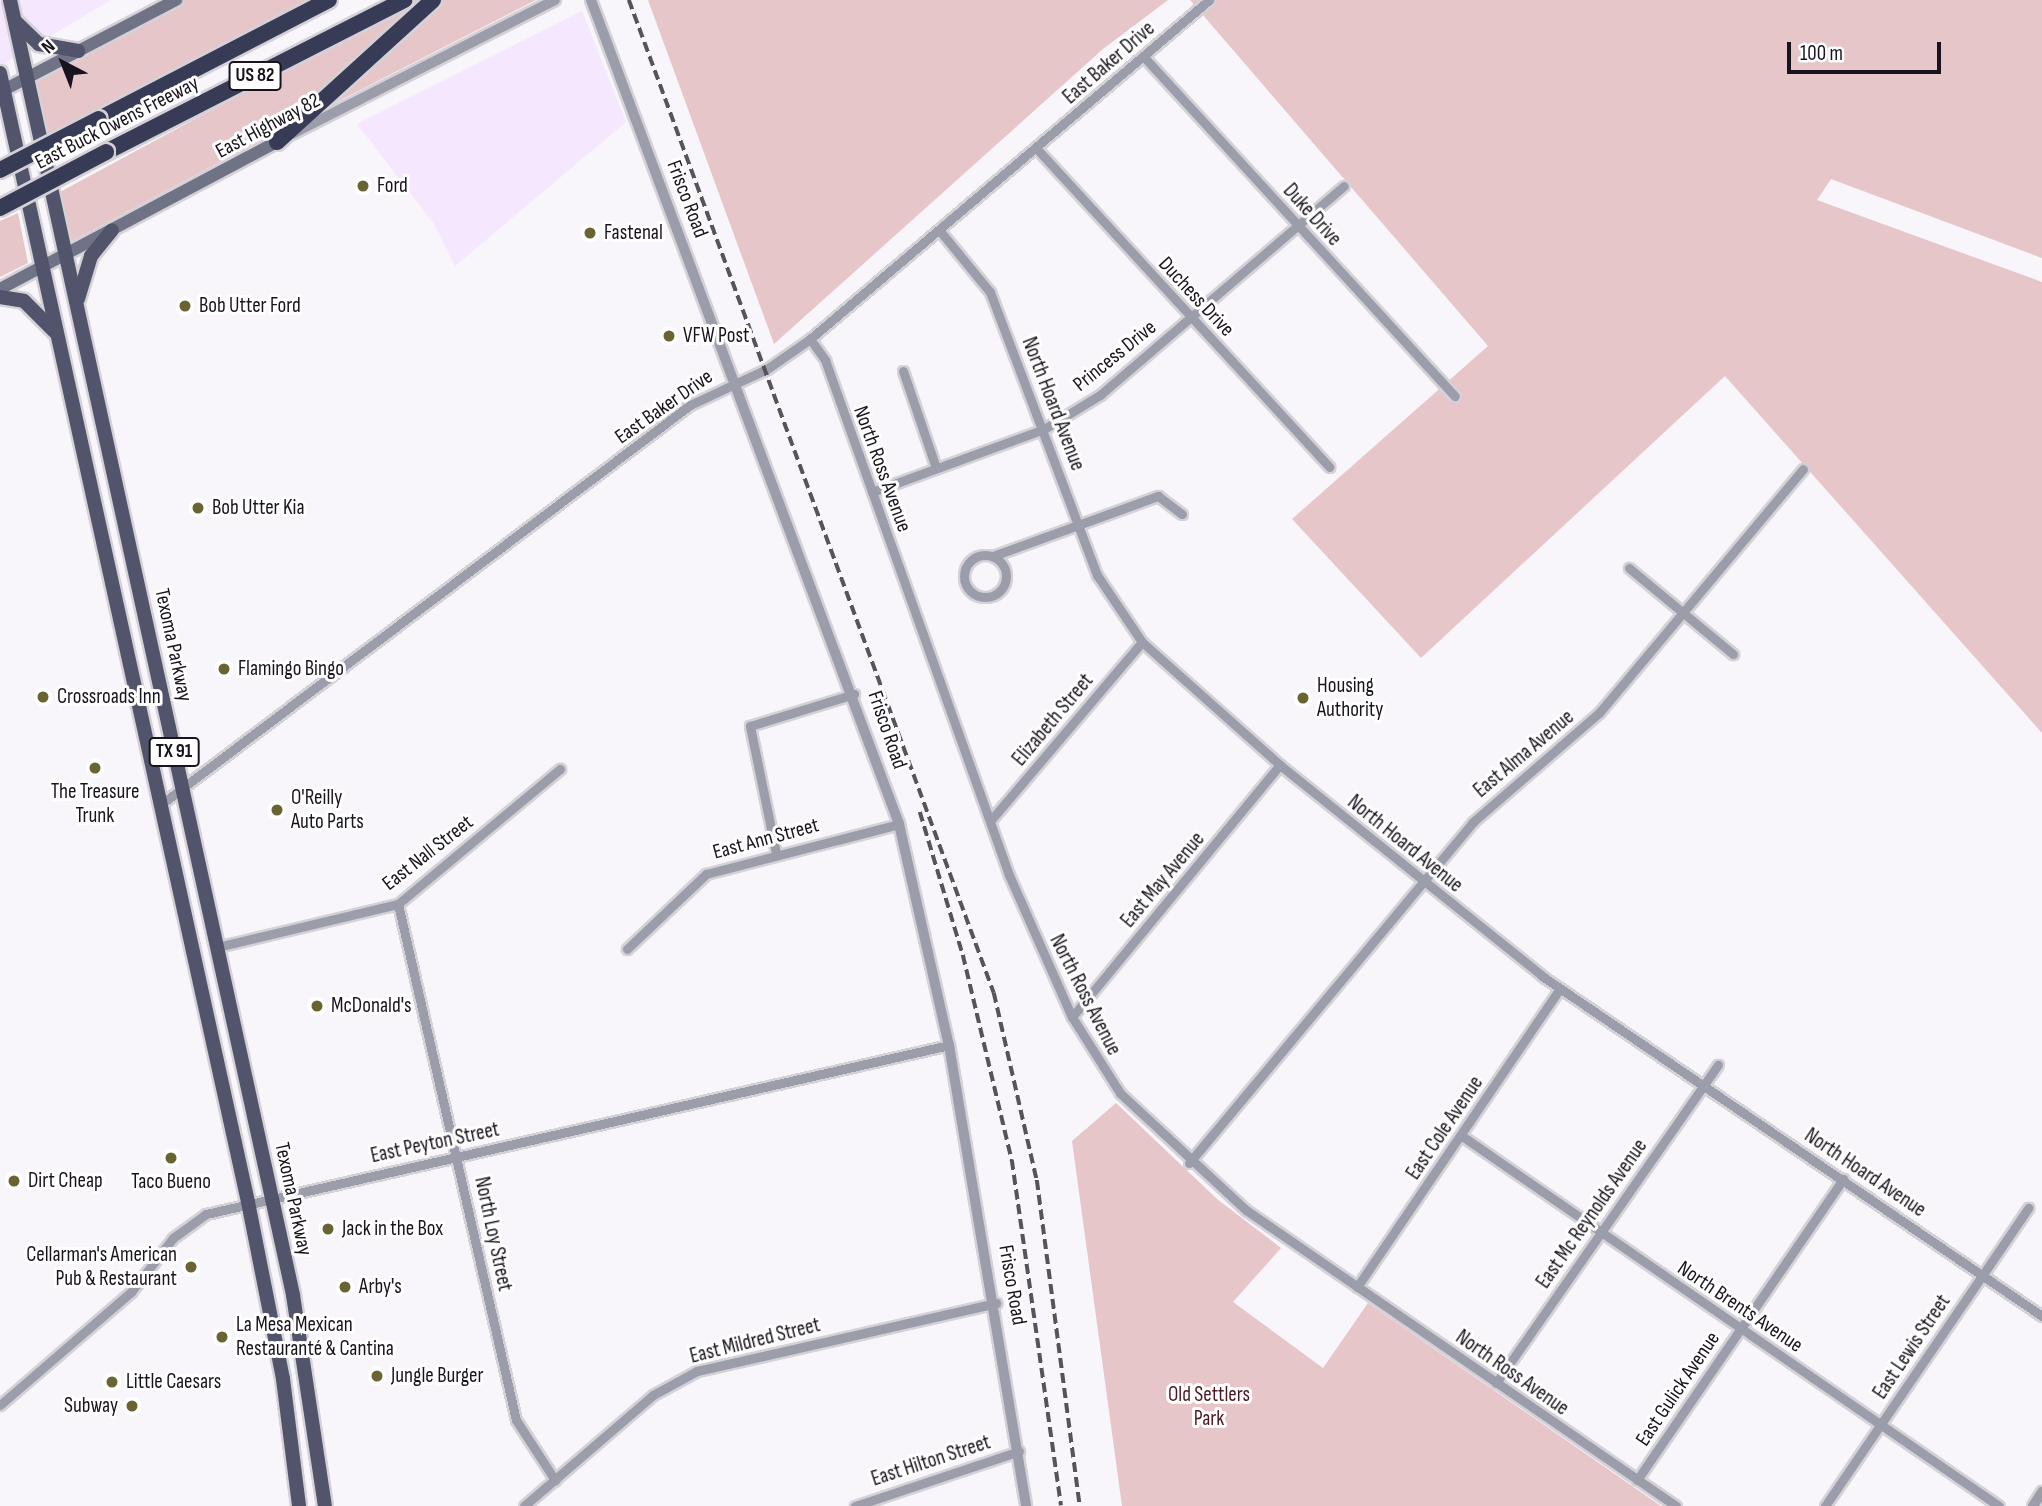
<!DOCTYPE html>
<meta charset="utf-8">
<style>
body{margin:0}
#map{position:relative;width:2042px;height:1506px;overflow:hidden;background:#f8f5fb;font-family:"Sofia Sans Condensed",sans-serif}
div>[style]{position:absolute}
.built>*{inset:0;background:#f4e7fe}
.green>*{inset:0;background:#e7c6c9}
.roads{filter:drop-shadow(2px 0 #d4d1d7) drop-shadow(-2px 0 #d4d1d7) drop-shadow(0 2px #d4d1d7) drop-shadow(0 -2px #d4d1d7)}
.minor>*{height:9px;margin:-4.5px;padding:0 4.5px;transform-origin:4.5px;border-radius:4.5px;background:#9b9dab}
.minor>.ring{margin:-4.5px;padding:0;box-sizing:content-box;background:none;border:9px solid #9b9dab;border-radius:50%}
.tertiary>*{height:10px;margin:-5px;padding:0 5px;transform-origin:5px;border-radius:5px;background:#9b9dab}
.secondary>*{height:12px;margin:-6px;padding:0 6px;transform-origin:6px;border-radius:6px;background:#707286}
.primary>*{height:14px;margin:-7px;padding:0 7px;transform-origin:7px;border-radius:7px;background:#51546b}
.motorway>*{height:16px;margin:-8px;padding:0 8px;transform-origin:8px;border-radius:8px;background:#383b55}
.rail>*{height:3.5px;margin-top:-1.75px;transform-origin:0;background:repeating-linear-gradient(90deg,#57525b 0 10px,transparent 0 15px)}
.bridges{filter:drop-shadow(2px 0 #d4d1d7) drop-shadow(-2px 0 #d4d1d7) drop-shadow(0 2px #d4d1d7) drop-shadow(0 -2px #d4d1d7)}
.motorway-bridge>*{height:16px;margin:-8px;padding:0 8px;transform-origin:8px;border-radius:8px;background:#383b55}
.dots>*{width:19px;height:19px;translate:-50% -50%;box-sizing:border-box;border:4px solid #fff;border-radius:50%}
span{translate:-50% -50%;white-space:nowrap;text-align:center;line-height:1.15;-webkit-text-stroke:6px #fff;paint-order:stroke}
.shield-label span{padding:2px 5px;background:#fff;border:2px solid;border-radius:5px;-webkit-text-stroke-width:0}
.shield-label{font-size:19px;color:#19131d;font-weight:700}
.street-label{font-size:21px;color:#19131d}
.poi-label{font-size:21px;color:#19131d}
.left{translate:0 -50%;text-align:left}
.right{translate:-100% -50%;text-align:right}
.park-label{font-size:21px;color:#4c1822}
.north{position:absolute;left:28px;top:28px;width:70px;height:70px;-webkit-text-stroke:5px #fff;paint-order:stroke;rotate:318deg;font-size:19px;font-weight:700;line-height:28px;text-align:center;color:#19131d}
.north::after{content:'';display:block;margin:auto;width:24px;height:32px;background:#19131d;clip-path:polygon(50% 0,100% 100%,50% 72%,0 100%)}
.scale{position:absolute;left:1787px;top:42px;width:154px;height:32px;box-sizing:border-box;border:4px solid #19131d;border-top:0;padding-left:9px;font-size:21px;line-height:24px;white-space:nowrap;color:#19131d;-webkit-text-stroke:5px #fff;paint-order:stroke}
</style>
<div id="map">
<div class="built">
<div style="clip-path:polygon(0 0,111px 0,0 66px)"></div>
<div style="clip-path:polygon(582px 11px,626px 122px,455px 266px,434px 224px,357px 124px)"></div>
</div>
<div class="green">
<div style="clip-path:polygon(182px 0,308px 0,47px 135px,34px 76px)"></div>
<div style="clip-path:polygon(415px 0,426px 0,278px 131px,72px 241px,60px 192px)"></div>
<div style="clip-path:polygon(442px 0,536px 0,327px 107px,424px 13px)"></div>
<div style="clip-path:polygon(648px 0,1168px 0,1103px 49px,774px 344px)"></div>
<div style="clip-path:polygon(1190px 0,2042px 0,2042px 258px,1831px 179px,1817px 200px,2042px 282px,2042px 733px,1725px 376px,1421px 658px,1292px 519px,1488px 346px)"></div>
<div style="clip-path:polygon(18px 213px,28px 263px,0 277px,0 221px)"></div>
<div style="clip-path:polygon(1116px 1103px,1217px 1199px,1281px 1248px,1233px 1302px,1323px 1368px,1368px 1303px,1661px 1506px,1122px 1506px,1072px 1141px)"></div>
</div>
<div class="roads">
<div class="minor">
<div style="left:1144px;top:57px;width:460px;rotate:47.5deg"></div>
<div style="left:1037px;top:149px;width:432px;rotate:47.4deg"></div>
<div style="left:940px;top:231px;width:79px;rotate:50.7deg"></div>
<div style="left:990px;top:292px;width:303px;rotate:69.3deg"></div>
<div style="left:1097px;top:575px;width:81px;rotate:56.1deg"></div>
<div style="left:1142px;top:642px;width:185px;rotate:41.7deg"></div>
<div style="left:1280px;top:765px;width:336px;rotate:38.8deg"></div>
<div style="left:1542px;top:976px;width:605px;rotate:34.22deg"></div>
<div style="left:810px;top:339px;width:26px;rotate:54deg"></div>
<div style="left:825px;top:360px;width:547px;rotate:70.34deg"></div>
<div style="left:1009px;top:875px;width:155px;rotate:66.1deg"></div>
<div style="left:1072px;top:1017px;width:90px;rotate:57.7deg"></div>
<div style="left:1120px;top:1093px;width:172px;rotate:42.9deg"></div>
<div style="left:1246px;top:1210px;width:522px;rotate:34.54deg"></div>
<div style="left:903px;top:371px;width:102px;rotate:71.2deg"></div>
<div style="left:872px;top:492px;width:183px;rotate:-20.1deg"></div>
<div style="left:1044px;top:429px;width:66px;rotate:-31.3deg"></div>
<div style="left:1100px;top:395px;width:321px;rotate:-40.6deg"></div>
<div class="ring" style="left:964px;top:555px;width:33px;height:33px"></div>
<div style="left:993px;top:556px;width:176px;rotate:-20deg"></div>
<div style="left:1158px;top:496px;width:30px;rotate:37deg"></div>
<div style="left:1629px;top:568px;width:135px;rotate:39.6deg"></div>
<div style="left:160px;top:805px;width:664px;rotate:-37.04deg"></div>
<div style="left:690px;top:405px;width:85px;rotate:-25.1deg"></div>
<div style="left:767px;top:369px;width:52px;rotate:-34.9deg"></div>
<div style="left:810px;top:339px;width:524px;rotate:-40.35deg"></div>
<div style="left:991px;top:820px;width:233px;rotate:-49.7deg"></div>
<div style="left:776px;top:853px;width:130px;rotate:-101.6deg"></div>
<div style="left:750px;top:726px;width:109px;rotate:-17.1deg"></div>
<div style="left:398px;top:904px;width:529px;rotate:77.12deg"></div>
<div style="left:516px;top:1420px;width:72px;rotate:57deg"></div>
<div style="left:217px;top:947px;width:186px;rotate:-13.4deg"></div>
<div style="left:398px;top:904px;width:211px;rotate:-39.8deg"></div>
<div style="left:627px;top:949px;width:109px;rotate:-43.5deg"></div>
<div style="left:706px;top:874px;width:199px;rotate:-14.5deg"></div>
<div style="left:1072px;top:1017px;width:327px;rotate:-50.5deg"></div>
<div style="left:1462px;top:1136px;width:652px;rotate:34.57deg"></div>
<div style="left:1189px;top:1163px;width:444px;rotate:-50.2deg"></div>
<div style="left:1473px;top:822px;width:167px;rotate:-40.9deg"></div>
<div style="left:1599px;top:713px;width:318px;rotate:-50.1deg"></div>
<div style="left:1357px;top:1287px;width:361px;rotate:-55.8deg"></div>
<div style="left:1496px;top:1383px;width:388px;rotate:-55.1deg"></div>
<div style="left:0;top:1405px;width:173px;rotate:-40.8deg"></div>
<div style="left:131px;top:1292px;width:68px;rotate:-52.1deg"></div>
<div style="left:173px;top:1238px;width:41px;rotate:-36deg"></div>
<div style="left:206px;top:1214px;width:762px;rotate:-12.81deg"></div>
<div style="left:1637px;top:1480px;width:365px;rotate:-55.6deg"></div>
<div style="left:524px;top:1506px;width:170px;rotate:-40.7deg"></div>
<div style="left:653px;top:1395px;width:50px;rotate:-28.6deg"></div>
<div style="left:697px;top:1371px;width:307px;rotate:-12.8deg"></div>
<div style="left:855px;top:1506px;width:173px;rotate:-18.5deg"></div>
<div style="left:1825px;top:1506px;width:361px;rotate:-55.7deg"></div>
</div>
<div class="tertiary">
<div style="left:591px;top:0;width:880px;rotate:69.5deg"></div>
<div style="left:899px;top:824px;width:227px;rotate:77.3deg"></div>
<div style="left:949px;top:1045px;width:467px;rotate:80.5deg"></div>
<div style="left:292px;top:134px;width:295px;rotate:-27deg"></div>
<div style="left:2033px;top:1506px;width:17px;rotate:-57deg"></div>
</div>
<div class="secondary">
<div style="left:0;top:92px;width:199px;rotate:-27.6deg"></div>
<div style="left:0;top:289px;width:314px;rotate:-28deg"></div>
</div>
<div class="primary">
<div style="left:10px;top:0;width:1326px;rotate:77.67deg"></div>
<div style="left:293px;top:1295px;width:213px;rotate:81.4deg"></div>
<div style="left:16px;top:22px;width:32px;rotate:44deg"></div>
<div style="left:39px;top:44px;width:40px;rotate:10deg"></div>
<div style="left:0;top:73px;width:1156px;rotate:77.61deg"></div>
<div style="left:248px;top:1202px;width:180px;rotate:78.8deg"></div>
<div style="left:283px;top:1379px;width:128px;rotate:82.8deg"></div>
<div style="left:0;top:297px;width:24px;rotate:9deg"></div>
<div style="left:24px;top:301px;width:44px;rotate:45deg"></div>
<div style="left:78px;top:299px;width:45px;rotate:-73.2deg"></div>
<div style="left:91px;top:256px;width:33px;rotate:-51deg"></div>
</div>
<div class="motorway">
<div style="left:99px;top:119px;width:259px;rotate:-27.4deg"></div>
<div style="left:277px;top:142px;width:211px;rotate:-42.3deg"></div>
<div style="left:106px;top:152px;width:335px;rotate:-27deg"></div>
</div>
</div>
<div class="rail">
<div style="left:629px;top:0;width:1058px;rotate:69.82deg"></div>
<div style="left:994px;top:993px;width:192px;rotate:77.1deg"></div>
<div style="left:1037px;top:1180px;width:329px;rotate:82.5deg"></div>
<div style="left:920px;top:812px;width:149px;rotate:73.3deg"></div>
<div style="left:963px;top:955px;width:211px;rotate:76.6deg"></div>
<div style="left:1012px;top:1160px;width:349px;rotate:81.9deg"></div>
</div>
<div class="bridges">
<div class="motorway-bridge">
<div style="left:0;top:170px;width:111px;rotate:-27.3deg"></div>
<div style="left:0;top:208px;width:120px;rotate:-27.8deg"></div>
</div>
</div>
<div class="dots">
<div style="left:363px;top:186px;background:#696431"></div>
<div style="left:590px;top:233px;background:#696431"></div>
<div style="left:185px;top:306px;background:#696431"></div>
<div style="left:669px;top:336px;background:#696431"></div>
<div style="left:198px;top:508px;background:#696431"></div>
<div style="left:224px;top:669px;background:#696431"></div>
<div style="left:43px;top:697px;background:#696431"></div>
<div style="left:1303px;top:698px;background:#696431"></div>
<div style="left:95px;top:768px;background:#696431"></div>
<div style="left:277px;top:810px;background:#696431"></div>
<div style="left:317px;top:1006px;background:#696431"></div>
<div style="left:171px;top:1158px;background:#696431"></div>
<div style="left:14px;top:1181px;background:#696431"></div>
<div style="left:328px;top:1229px;background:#696431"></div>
<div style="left:191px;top:1267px;background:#696431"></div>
<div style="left:345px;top:1287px;background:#696431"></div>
<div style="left:222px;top:1337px;background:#696431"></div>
<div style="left:377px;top:1376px;background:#696431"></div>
<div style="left:112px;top:1382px;background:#696431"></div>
<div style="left:132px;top:1406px;background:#696431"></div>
</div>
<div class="shield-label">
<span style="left:255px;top:76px">US 82</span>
<span style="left:174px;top:752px">TX 91</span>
</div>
<div class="street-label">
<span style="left:1109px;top:63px;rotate:-41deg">East Baker Drive</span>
<span style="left:117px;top:123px;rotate:-27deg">East Buck Owens Freeway</span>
<span style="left:268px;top:126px;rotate:-28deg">East Highway 82</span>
<span style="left:687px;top:199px;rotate:69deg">Frisco Road</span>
<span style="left:1312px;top:215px;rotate:48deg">Duke Drive</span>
<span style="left:1196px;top:297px;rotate:47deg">Duchess Drive</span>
<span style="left:1115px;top:356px;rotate:-39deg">Princess Drive</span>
<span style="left:1053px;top:404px;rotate:69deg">North Hoard Avenue</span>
<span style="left:664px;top:407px;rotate:-35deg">East Baker Drive</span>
<span style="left:882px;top:469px;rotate:70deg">North Ross Avenue</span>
<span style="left:173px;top:645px;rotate:78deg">Texoma Parkway</span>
<span style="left:1053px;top:720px;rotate:-50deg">Elizabeth Street</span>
<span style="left:887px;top:730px;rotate:71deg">Frisco Road</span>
<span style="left:1524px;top:754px;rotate:-40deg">East Alma Avenue</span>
<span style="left:766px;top:839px;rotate:-15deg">East Ann Street</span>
<span style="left:1405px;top:844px;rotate:39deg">North Hoard Avenue</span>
<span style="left:428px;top:853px;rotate:-38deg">East Nall Street</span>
<span style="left:1163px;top:880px;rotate:-50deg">East May Avenue</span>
<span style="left:1085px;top:995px;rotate:63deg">North Ross Avenue</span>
<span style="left:1445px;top:1128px;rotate:-56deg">East Cole Avenue</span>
<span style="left:435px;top:1143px;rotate:-12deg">East Peyton Street</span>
<span style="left:1865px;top:1173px;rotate:34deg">North Hoard Avenue</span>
<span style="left:293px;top:1199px;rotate:78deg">Texoma Parkway</span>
<span style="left:1592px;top:1214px;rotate:-55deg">East Mc Reynolds Avenue</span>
<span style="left:493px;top:1234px;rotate:78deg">North Loy Street</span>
<span style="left:1012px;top:1285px;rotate:80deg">Frisco Road</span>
<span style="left:1740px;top:1307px;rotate:34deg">North Brents Avenue</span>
<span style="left:755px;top:1341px;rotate:-14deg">East Mildred Street</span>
<span style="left:1912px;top:1347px;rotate:-56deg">East Lewis Street</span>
<span style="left:1512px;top:1373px;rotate:35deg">North Ross Avenue</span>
<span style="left:1678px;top:1389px;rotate:-56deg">East Gulick Avenue</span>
<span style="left:931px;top:1461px;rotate:-18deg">East Hilton Street</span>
</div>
<div class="poi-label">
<span class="left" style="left:377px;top:186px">Ford</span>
<span class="left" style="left:604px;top:233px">Fastenal</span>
<span class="left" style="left:199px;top:306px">Bob Utter Ford</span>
<span class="left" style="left:683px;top:336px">VFW Post</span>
<span class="left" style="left:212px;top:508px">Bob Utter Kia</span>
<span class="left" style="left:238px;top:669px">Flamingo Bingo</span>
<span class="left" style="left:1317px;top:698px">Housing<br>Authority</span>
<span class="left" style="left:57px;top:697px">Crossroads Inn</span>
<span style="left:95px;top:804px">The Treasure<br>Trunk</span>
<span class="left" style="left:291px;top:810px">O'Reilly<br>Auto Parts</span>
<span class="left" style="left:331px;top:1006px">McDonald's</span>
<span class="left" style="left:28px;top:1181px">Dirt Cheap</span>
<span style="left:171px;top:1182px">Taco Bueno</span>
<span class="left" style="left:342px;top:1229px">Jack in the Box</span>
<span class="right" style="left:177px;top:1267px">Cellarman's American<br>Pub &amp; Restaurant</span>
<span class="left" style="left:359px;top:1287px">Arby's</span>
<span class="left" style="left:236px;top:1337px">La Mesa Mexican<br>Restauranté &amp; Cantina</span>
<span class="left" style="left:391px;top:1376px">Jungle Burger</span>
<span class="left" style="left:126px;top:1382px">Little Caesars</span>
<span class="right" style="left:118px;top:1406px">Subway</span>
</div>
<div class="park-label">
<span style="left:1209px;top:1407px">Old Settlers<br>Park</span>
</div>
<div class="north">N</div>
<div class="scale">100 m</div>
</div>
